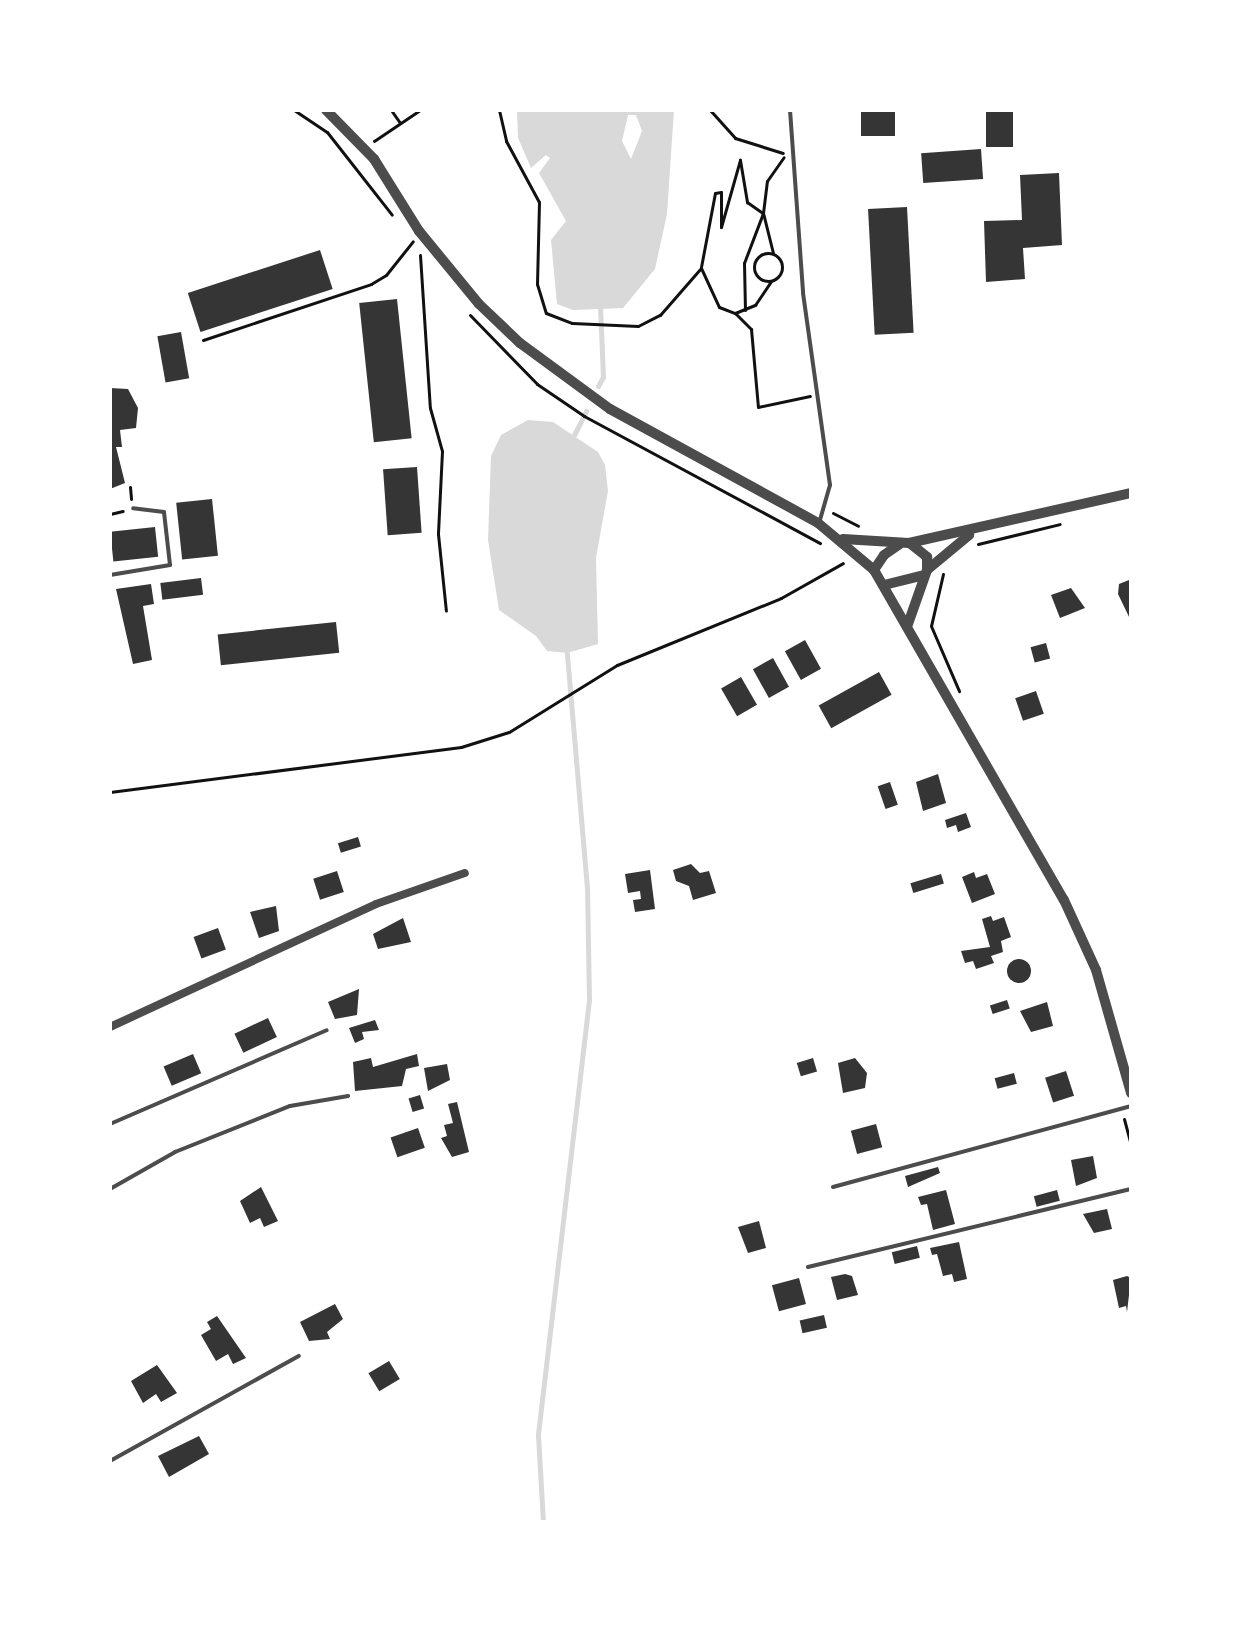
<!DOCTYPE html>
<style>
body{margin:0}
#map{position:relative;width:1241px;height:1632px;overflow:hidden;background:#fff;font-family:"Asap Condensed",sans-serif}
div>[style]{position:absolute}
.water>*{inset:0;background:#d9d9d9}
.stream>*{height:5px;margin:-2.5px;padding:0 2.5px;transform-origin:2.5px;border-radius:2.5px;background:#d9d9d9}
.building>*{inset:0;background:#353535;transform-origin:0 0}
.round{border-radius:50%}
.path>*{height:3px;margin:-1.5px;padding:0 1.5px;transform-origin:1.5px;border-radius:1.5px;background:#111}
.path>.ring{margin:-1.5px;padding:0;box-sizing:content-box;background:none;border:3px solid #111;border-radius:50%}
.service>*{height:4px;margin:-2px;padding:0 2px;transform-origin:2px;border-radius:2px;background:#4c4c4c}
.minor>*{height:8px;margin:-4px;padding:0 4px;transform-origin:4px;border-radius:4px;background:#4c4c4c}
.tertiary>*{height:10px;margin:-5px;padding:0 5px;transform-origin:5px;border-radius:5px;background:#4c4c4c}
span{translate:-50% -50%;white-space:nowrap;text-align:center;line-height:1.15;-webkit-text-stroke:8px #fff;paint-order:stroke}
.frame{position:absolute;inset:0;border:112px solid #fff;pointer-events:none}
</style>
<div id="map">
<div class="water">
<div style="clip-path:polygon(evenodd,517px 110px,674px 110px,667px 214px,655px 269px,623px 308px,573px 310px,557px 304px,551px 240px,566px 221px,539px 173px,550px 158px,546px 155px,531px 168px,518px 138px,517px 110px,628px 115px,636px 115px,642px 131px,631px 159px,622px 141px,628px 115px)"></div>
<div style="clip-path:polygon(528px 420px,553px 422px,598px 452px,605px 465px,608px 491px,596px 558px,598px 644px,567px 653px,547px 651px,536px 636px,499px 610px,488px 540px,491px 456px,501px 435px)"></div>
</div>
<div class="stream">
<div style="left:598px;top:386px;width:10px;rotate:-61deg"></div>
<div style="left:603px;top:377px;width:73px;rotate:-92.4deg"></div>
<div style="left:574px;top:435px;width:27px;rotate:-63deg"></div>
<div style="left:543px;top:1522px;width:88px;rotate:-93.3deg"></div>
<div style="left:538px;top:1434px;width:437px;rotate:-83.3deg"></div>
<div style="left:589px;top:1000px;width:112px;rotate:-91deg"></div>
<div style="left:587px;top:888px;width:236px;rotate:-94.9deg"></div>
</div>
<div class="building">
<div style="left:861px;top:110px;width:34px;height:26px"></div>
<div style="left:986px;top:110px;width:27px;height:37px"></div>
<div style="left:981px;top:149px;width:30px;height:60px;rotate:86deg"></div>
<div style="clip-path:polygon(1059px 173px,1062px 245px,1023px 248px,1025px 279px,986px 282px,984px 221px,1022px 220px,1020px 175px)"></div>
<div style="left:907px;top:207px;width:126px;height:39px;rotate:87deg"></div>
<div style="left:320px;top:250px;width:41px;height:139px;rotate:72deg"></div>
<div style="left:397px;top:299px;width:140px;height:38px;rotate:84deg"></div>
<div style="left:181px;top:332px;width:47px;height:24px;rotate:80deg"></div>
<div style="clip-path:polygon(110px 388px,128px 389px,138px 408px,136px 428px,120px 430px,122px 447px,116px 447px,125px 483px,110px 489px)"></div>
<div style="left:417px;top:467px;width:66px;height:34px;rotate:86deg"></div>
<div style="left:212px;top:499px;width:57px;height:36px;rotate:84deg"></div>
<div style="left:155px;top:527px;width:30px;height:45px;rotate:84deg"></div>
<div style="left:201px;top:578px;width:17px;height:41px;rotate:83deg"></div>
<div style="clip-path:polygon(1129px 580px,1131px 583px,1131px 621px,1118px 594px,1119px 584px)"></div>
<div style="clip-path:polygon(151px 584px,154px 604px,143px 606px,152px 660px,133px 664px,116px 589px)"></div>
<div style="clip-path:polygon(1071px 588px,1085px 608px,1060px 618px,1051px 595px)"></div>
<div style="left:336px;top:622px;width:31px;height:119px;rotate:84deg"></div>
<div style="left:805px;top:640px;width:33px;height:23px;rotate:61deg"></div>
<div style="left:1046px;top:643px;width:16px;height:16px;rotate:75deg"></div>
<div style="left:773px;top:658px;width:33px;height:23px;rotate:61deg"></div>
<div style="left:879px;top:672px;width:26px;height:69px;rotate:61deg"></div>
<div style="left:741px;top:677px;width:32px;height:23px;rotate:60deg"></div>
<div style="left:1036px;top:691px;width:24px;height:22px;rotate:71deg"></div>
<div style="clip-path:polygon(938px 774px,946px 803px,923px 811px,916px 782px)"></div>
<div style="left:890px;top:782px;width:24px;height:13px;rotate:71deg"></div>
<div style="clip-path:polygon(966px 813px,971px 827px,958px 832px,956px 825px,947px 828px,945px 820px)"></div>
<div style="left:358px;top:837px;width:10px;height:21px;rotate:73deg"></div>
<div style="clip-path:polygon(691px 864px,700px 873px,709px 871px,716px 893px,693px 900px,689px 886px,676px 881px,673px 870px)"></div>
<div style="clip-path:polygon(650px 870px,655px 909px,635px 912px,633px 900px,641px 899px,640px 891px,628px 893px,625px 874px)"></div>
<div style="left:337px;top:871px;width:22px;height:25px;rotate:72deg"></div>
<div style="clip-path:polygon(974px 872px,976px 878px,987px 874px,995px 894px,972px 903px,962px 877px)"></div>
<div style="left:941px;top:874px;width:10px;height:32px;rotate:73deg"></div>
<div style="clip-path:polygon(276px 906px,279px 931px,259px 938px,250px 912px)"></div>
<div style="clip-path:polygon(991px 916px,993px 921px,1004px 917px,1011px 937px,1001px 941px,1003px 952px,991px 956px,994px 963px,976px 969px,973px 961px,965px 963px,961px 951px,990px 947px,982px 919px)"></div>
<div style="clip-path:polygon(403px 918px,411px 942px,378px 949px,373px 934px)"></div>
<div style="left:218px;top:928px;width:23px;height:26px;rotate:70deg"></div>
<div class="round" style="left:1007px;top:959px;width:24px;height:24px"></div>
<div style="clip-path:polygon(359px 989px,357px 1015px,335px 1019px,328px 1002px)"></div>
<div style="left:1007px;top:1000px;width:9px;height:18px;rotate:72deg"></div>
<div style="clip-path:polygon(1047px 1002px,1053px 1026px,1031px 1032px,1020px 1011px)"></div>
<div style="left:268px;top:1018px;width:21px;height:37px;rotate:65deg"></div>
<div style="clip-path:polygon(375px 1020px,379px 1030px,362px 1032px,364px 1039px,355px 1043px,349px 1028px)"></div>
<div style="left:193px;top:1054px;width:21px;height:32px;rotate:67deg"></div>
<div style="clip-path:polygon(417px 1054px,419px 1066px,406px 1069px,402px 1086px,355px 1091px,353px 1062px,371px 1058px,373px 1067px)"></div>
<div style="left:813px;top:1058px;width:14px;height:17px;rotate:73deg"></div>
<div style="clip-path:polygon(855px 1058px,867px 1073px,865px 1088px,843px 1093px,838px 1063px)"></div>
<div style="clip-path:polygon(447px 1064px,450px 1080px,428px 1091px,424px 1068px)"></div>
<div style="left:1066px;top:1071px;width:26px;height:22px;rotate:72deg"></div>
<div style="left:1014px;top:1073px;width:11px;height:20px;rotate:75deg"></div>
<div style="left:420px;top:1095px;width:14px;height:12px;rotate:73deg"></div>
<div style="clip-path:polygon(457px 1102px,469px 1152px,452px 1157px,441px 1138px,447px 1136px,444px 1125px,453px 1123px,448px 1104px)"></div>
<div style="left:876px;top:1124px;width:24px;height:26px;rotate:75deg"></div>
<div style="left:418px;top:1128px;width:21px;height:29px;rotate:71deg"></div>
<div style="clip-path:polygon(1093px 1156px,1097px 1178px,1076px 1186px,1071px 1160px)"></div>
<div style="clip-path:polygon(938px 1167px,940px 1173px,908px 1187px,905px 1176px)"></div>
<div style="clip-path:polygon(261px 1187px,278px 1221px,264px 1227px,260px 1218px,250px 1223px,240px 1201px)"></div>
<div style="clip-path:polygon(946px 1190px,955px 1224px,933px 1230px,927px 1204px,921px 1205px,918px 1197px)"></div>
<div style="left:1057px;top:1190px;width:11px;height:24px;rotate:75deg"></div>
<div style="clip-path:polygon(1107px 1209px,1112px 1229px,1094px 1233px,1083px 1214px)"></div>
<div style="clip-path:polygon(759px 1221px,766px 1248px,748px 1253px,738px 1227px)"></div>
<div style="clip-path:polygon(959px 1242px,967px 1279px,954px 1282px,952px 1274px,943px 1276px,937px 1254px,932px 1255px,930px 1248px)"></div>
<div style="left:917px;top:1246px;width:12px;height:26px;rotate:76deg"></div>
<div style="clip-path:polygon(845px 1274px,852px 1276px,858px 1295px,837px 1300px,831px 1277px)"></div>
<div style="clip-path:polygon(1127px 1276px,1131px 1278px,1127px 1312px,1126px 1306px,1119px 1308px,1113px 1280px)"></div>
<div style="left:799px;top:1278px;width:27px;height:28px;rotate:75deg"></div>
<div style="clip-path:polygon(335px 1304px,343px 1319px,327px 1332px,330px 1339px,309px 1341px,300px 1322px)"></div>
<div style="left:824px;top:1315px;width:13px;height:25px;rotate:77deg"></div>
<div style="clip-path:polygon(217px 1316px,246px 1358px,233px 1364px,228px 1354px,216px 1361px,201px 1335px,211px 1329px,207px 1322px)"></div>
<div style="left:389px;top:1361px;width:21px;height:24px;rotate:59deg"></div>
<div style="clip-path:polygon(157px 1365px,177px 1393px,161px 1402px,156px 1394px,143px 1403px,131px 1381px)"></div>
<div style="clip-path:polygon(199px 1436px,209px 1454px,169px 1477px,158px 1456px)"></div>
</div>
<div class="path">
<div style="left:294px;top:110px;width:40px;rotate:34deg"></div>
<div style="left:327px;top:132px;width:105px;rotate:51.9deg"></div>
<div style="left:391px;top:110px;width:16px;rotate:55deg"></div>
<div style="left:499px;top:110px;width:32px;rotate:77deg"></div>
<div style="left:506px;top:141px;width:69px;rotate:61.6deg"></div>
<div style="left:539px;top:202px;width:82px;rotate:91.4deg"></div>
<div style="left:537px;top:284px;width:30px;rotate:73deg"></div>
<div style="left:546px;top:313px;width:28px;rotate:21deg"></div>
<div style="left:572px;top:323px;width:66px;rotate:2.6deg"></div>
<div style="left:638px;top:326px;width:25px;rotate:-27deg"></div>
<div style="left:660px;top:315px;width:62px;rotate:-48.9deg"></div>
<div style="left:701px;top:268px;width:43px;rotate:65.2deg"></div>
<div style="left:719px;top:307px;width:17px;rotate:21deg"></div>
<div style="left:735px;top:313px;width:22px;rotate:-22deg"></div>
<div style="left:755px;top:305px;width:29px;rotate:-56deg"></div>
<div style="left:710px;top:110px;width:38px;rotate:48deg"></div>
<div style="left:735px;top:138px;width:50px;rotate:17.4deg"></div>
<div style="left:374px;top:141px;width:55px;rotate:-34deg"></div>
<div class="ring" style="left:754px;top:253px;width:25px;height:25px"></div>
<div style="left:773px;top:253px;width:41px;rotate:-104deg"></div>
<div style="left:763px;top:213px;width:32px;rotate:-83deg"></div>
<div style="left:767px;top:181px;width:29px;rotate:-55deg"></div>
<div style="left:420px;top:255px;width:153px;rotate:86.3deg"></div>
<div style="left:430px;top:408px;width:45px;rotate:74.4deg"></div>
<div style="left:442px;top:451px;width:83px;rotate:92.8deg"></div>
<div style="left:438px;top:534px;width:77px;rotate:84.1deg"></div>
<div style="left:701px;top:267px;width:75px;rotate:-79.3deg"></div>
<div style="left:715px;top:193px;width:6px;rotate:-9deg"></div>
<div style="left:721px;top:192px;width:35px;rotate:90deg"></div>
<div style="left:721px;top:227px;width:70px;rotate:-74.2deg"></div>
<div style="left:740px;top:160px;width:43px;rotate:80.5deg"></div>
<div style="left:747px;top:202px;width:19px;rotate:35deg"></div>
<div style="left:763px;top:213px;width:53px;rotate:110.8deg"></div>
<div style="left:744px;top:263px;width:47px;rotate:88.8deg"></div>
<div style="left:735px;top:313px;width:23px;rotate:45deg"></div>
<div style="left:751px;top:329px;width:78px;rotate:84.9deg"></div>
<div style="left:758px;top:407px;width:53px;rotate:-11.9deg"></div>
<div style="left:470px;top:315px;width:96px;rotate:45.8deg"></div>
<div style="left:537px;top:384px;width:57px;rotate:34.2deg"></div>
<div style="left:584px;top:416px;width:268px;rotate:28.3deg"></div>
<div style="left:203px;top:340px;width:177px;rotate:-18.4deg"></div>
<div style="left:371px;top:284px;width:17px;rotate:-31deg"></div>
<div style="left:386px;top:275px;width:43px;rotate:-51.5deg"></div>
<div style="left:130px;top:487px;width:12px;rotate:85deg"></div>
<div style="left:833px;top:513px;width:28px;rotate:27deg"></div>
<div style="left:110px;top:514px;width:13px;rotate:-13deg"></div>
<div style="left:978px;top:544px;width:84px;rotate:-13.7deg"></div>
<div style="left:943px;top:574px;width:53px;rotate:103deg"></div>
<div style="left:931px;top:626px;width:71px;rotate:66.7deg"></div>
<div style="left:110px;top:792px;width:354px;rotate:-7.3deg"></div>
<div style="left:461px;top:747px;width:50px;rotate:-17.4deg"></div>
<div style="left:509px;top:732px;width:127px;rotate:-31.8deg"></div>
<div style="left:617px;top:665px;width:177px;rotate:-22.2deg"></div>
<div style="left:781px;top:598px;width:71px;rotate:-29.4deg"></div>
<div style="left:1124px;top:1119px;width:28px;rotate:75deg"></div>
</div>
<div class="service">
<div style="left:790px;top:110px;width:183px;rotate:85.9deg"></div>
<div style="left:803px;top:293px;width:194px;rotate:82deg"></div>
<div style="left:830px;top:485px;width:36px;rotate:106deg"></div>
<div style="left:110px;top:575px;width:61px;rotate:-9.5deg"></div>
<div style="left:170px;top:565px;width:53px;rotate:-96.5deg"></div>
<div style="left:164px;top:512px;width:31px;rotate:-173deg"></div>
<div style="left:110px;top:1124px;width:236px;rotate:-23.4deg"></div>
<div style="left:833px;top:1187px;width:309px;rotate:-15.2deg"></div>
<div style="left:110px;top:1189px;width:75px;rotate:-29.6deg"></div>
<div style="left:175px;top:1152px;width:124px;rotate:-21.8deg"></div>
<div style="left:290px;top:1106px;width:59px;rotate:-9.8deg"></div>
<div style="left:808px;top:1267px;width:332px;rotate:-13.6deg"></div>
<div style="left:110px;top:1461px;width:216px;rotate:-29.1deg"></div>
</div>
<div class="minor">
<div style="left:110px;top:1027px;width:293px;rotate:-24.8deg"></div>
<div style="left:376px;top:904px;width:94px;rotate:-19.2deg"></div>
</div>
<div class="tertiary">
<div style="left:326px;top:110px;width:69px;rotate:45.6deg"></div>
<div style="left:374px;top:159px;width:85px;rotate:58deg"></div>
<div style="left:419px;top:231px;width:94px;rotate:50.6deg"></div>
<div style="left:479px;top:304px;width:57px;rotate:43.6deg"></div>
<div style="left:520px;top:343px;width:112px;rotate:36.3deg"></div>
<div style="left:610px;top:409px;width:237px;rotate:28.7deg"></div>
<div style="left:818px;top:523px;width:73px;rotate:40deg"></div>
<div style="left:874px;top:570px;width:381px;rotate:60.1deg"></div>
<div style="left:1064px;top:900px;width:77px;rotate:65.4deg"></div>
<div style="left:1096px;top:970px;width:128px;rotate:74.1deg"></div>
<div style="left:843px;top:539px;width:66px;rotate:3.5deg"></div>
<div style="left:909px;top:543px;width:228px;rotate:-12.7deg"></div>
<div style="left:911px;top:544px;width:21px;rotate:39deg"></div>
<div style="left:927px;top:557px;width:13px;rotate:90deg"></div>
<div style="left:874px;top:570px;width:18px;rotate:-56deg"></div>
<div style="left:884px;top:555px;width:19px;rotate:-35deg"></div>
<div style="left:884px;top:585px;width:38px;rotate:-14deg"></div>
<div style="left:908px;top:624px;width:57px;rotate:-70.6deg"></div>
<div style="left:927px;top:570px;width:55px;rotate:-39.8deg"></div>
</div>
<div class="frame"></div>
</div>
